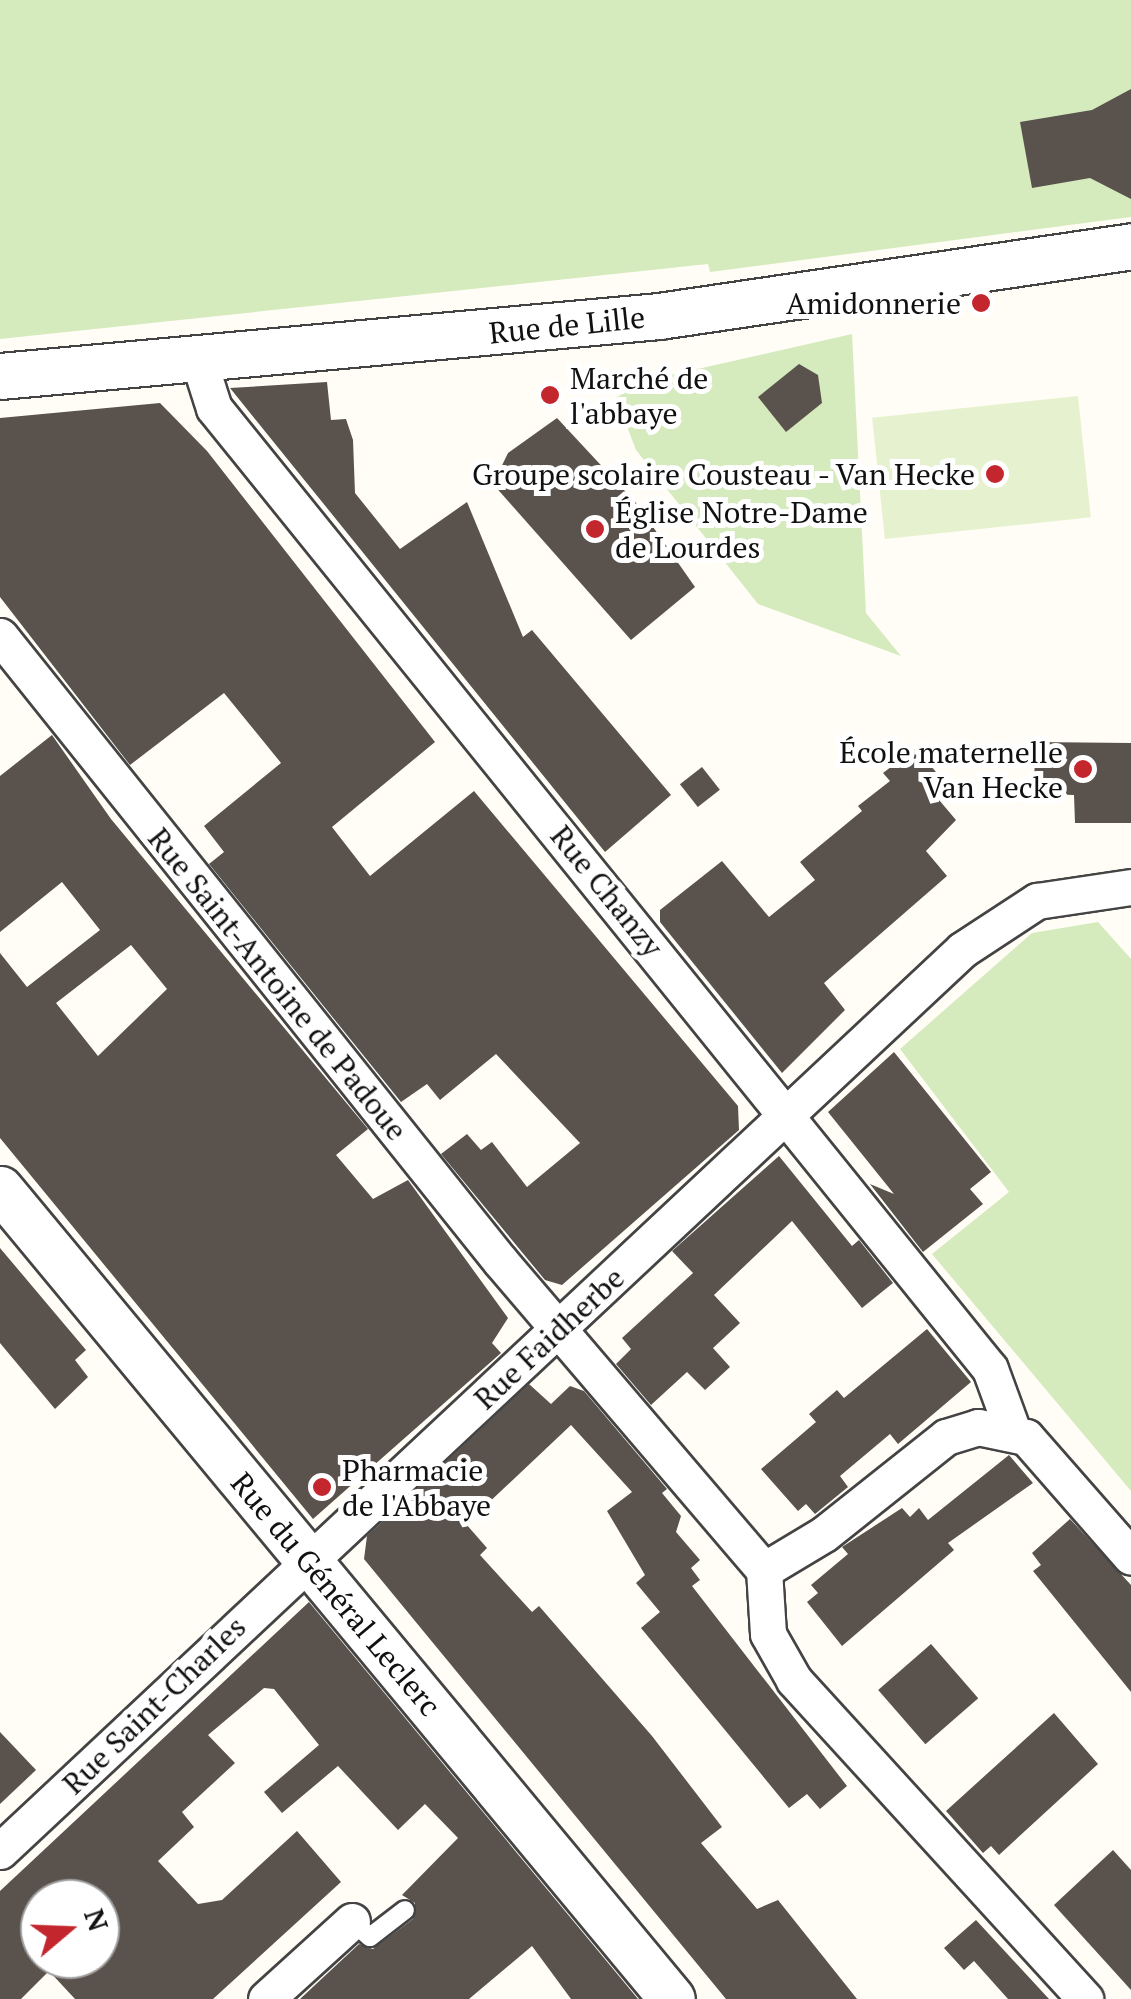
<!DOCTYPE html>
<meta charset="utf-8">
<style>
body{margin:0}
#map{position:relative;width:1131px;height:1999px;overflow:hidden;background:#fffdf5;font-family:"PT Serif",serif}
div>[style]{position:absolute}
.green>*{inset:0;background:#d5ebbd}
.pitch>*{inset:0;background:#e6f2cf;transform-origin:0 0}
.building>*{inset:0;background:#5a524d;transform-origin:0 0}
.roads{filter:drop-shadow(2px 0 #444) drop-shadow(-2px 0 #444) drop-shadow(0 2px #444) drop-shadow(0 -2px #444)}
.service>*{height:18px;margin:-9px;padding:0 9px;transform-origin:9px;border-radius:9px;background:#fff}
.minor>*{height:35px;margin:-17.5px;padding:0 17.5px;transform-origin:17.5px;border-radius:17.5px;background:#fff}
.tertiary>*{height:45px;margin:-22.5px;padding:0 22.5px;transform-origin:22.5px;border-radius:22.5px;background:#fff}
.dots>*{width:28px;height:28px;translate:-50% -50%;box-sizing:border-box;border:5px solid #fff;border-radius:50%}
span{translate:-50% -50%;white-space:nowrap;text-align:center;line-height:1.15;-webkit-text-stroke:10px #fff;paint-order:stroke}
.poi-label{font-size:30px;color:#111}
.right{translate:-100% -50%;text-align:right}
.left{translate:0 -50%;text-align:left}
.street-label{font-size:30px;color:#111}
.north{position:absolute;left:20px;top:1879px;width:100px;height:100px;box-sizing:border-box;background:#fff;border:2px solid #a0a0a0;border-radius:50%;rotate:71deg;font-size:28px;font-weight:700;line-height:40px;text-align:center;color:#111}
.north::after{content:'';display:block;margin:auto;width:35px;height:45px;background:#c4262e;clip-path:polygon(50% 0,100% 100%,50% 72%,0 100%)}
</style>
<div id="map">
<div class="green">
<div style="clip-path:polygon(0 0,1131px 0,1131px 217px,710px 272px,708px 264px,0 339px)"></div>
<div style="clip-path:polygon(852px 334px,866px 613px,901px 656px,758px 604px,636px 450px,616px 398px,640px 382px)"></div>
<div style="clip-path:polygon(1098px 922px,1131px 959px,1131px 1491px,932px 1254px,1009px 1192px,900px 1049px,1032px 933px)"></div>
</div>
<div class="pitch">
<div style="left:1078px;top:396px;width:122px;height:207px;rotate:84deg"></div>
</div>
<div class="building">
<div style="clip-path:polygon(1131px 89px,1131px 199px,1090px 178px,1032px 188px,1020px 122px,1092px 110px)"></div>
<div style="clip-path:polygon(799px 364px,818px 375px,822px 403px,786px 432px,758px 397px)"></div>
<div style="clip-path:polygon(327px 382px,331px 420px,346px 419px,353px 440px,355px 493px,400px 549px,467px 502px,523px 637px,532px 630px,671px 795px,605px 852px,230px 388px)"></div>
<div style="clip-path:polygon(160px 403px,207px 451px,435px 742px,332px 827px,370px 876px,474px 791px,738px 1106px,739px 1130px,562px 1285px,545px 1280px,441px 1154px,467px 1134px,481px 1150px,492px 1142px,527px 1187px,580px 1143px,496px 1054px,440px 1100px,427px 1084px,401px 1102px,209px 864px,224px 852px,204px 826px,281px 763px,224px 693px,130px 765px,0 597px,0 418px)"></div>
<div style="clip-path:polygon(557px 418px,637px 504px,695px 587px,631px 640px,493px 484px,508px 453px)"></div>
<div style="clip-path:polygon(evenodd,52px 735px,111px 819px,368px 1129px,336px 1155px,373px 1199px,408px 1180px,508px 1318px,492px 1343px,501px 1353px,313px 1519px,0 1138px,0 953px,27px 987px,100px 930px,62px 882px,0 932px,0 776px,52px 735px,131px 945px,167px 989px,98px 1056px,56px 1003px,131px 945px)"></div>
<div style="clip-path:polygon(1034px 742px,1131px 743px,1131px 823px,1075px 823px,1074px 795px,1035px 794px)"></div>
<div style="clip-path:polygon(916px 748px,946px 784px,934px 794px,956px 820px,926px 851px,947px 876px,824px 983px,845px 1010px,782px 1073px,660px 922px,660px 910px,722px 861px,769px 917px,815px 880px,800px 862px,862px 811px,858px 806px,890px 781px,883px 773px)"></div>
<div style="left:702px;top:767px;width:29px;height:28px;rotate:52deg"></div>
<div style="clip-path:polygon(894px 1052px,991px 1172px,970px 1189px,983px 1204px,923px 1252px,870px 1184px,894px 1194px,828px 1112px)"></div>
<div style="clip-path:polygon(779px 1156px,852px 1246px,859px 1240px,893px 1283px,862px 1308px,792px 1221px,714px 1295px,740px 1323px,713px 1348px,730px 1367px,705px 1390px,687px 1372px,651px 1405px,616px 1364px,631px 1349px,622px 1338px,693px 1273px,672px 1251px)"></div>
<div style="clip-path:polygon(0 1248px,86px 1350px,75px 1360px,88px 1377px,55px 1409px,0 1343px)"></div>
<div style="clip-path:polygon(927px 1329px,971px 1382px,898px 1444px,890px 1434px,840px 1476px,848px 1487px,815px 1514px,806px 1504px,798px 1511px,761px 1469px,816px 1422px,809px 1414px,837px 1390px,844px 1398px)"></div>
<div style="clip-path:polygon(529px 1384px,551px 1404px,570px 1386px,584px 1391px,667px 1489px,662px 1493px,681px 1516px,676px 1532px,700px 1560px,691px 1568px,700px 1580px,692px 1586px,847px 1786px,820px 1809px,807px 1794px,789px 1808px,641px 1628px,660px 1612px,636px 1583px,645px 1575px,607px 1511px,632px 1492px,571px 1425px,466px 1524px,487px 1548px,480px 1555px,532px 1612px,539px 1606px,652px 1736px,722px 1827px,701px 1843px,757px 1909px,778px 1900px,857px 1999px,726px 1999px,364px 1559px,367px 1536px)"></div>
<div style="clip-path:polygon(1009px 1455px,1033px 1483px,948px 1543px,954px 1550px,842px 1646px,807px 1602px,818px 1593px,811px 1585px,848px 1554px,842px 1547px,902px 1508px,910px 1517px,919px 1508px,928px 1520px)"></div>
<div style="clip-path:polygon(1070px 1519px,1131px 1585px,1131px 1692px,1033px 1571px,1041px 1565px,1032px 1553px)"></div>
<div style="clip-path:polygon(evenodd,309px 1602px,638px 1999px,571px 1999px,532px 1946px,469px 1999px,300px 1999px,359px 1944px,373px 1949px,413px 1919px,415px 1903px,402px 1895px,458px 1838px,425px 1804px,398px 1830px,338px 1766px,282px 1813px,264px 1792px,319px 1745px,274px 1689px,264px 1688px,208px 1735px,235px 1763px,182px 1812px,194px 1827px,158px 1861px,198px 1904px,222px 1900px,297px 1831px,341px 1882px,213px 1999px,75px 1999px,49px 1971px,21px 1999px,0 1999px,0 1891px,309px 1602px,40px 1899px,100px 1899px,100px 1959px,40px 1959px,40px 1899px)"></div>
<div style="left:931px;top:1644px;width:72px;height:70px;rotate:49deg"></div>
<div style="clip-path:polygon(1054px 1713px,1098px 1764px,999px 1855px,991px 1846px,983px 1853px,946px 1811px)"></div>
<div style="clip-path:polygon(0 1732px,36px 1770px,0 1804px)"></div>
<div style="clip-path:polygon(1113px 1850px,1131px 1870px,1131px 1990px,1054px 1905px)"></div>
<div style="clip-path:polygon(976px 1920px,1049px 1999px,1008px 1999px,974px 1961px,964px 1970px,944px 1948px)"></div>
</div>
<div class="roads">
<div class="service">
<div style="left:352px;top:1921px;width:24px;rotate:42deg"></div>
<div style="left:370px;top:1937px;width:44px;rotate:-37.6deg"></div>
</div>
<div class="minor">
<div style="left:198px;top:358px;width:52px;rotate:72.3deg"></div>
<div style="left:214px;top:408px;width:1235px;rotate:51.08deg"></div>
<div style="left:990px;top:1369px;width:64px;rotate:69.9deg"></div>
<div style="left:0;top:636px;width:802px;rotate:51.33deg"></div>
<div style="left:501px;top:1262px;width:405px;rotate:49.5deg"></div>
<div style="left:764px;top:1570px;width:64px;rotate:86.4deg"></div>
<div style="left:768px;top:1634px;width:53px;rotate:60.5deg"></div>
<div style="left:794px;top:1680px;width:432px;rotate:47.6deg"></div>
<div style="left:764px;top:1570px;width:70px;rotate:-31deg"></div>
<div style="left:824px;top:1534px;width:156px;rotate:-38.5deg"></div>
<div style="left:946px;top:1437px;width:34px;rotate:-17deg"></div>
<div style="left:978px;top:1427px;width:49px;rotate:11.8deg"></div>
<div style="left:1026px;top:1437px;width:159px;rotate:48.8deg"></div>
<div style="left:0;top:1851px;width:1318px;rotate:-43.12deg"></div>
<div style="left:962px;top:950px;width:90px;rotate:-33.2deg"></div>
<div style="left:1037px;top:901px;width:95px;rotate:-8.5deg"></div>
<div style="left:266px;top:1999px;width:116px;rotate:-42.2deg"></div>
</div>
<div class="tertiary">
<div style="left:0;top:376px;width:662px;rotate:-5.2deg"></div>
<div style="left:659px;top:316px;width:477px;rotate:-8.4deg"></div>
<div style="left:0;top:1189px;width:1052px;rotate:50.32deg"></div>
</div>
</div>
<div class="dots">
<div style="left:981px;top:303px;background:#c4262e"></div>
<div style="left:550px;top:395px;background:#c4262e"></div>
<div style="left:995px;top:474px;background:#c4262e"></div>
<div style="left:595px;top:529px;background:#c4262e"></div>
<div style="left:1083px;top:769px;background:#c4262e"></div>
<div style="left:322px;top:1487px;background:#c4262e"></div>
</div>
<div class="poi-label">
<span class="right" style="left:961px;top:303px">Amidonnerie</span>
<span class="left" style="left:570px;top:395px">Marché de<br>l'abbaye</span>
<span class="right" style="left:975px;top:474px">Groupe scolaire Cousteau - Van Hecke</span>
<span class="left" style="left:615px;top:529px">Église Notre-Dame<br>de Lourdes</span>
<span class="right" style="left:1063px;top:769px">École maternelle<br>Van Hecke</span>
<span class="left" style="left:342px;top:1487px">Pharmacie<br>de l'Abbaye</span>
</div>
<div class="street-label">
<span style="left:567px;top:325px;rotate:-6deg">Rue de Lille</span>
<span style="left:607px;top:891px;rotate:51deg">Rue Chanzy</span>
<span style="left:278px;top:984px;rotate:51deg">Rue Saint-Antoine de Padoue</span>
<span style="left:549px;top:1338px;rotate:-43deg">Rue Faidherbe</span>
<span style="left:336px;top:1594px;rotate:50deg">Rue du Général Leclerc</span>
<span style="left:154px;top:1705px;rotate:-44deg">Rue Saint-Charles</span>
</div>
<div class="north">N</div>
</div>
